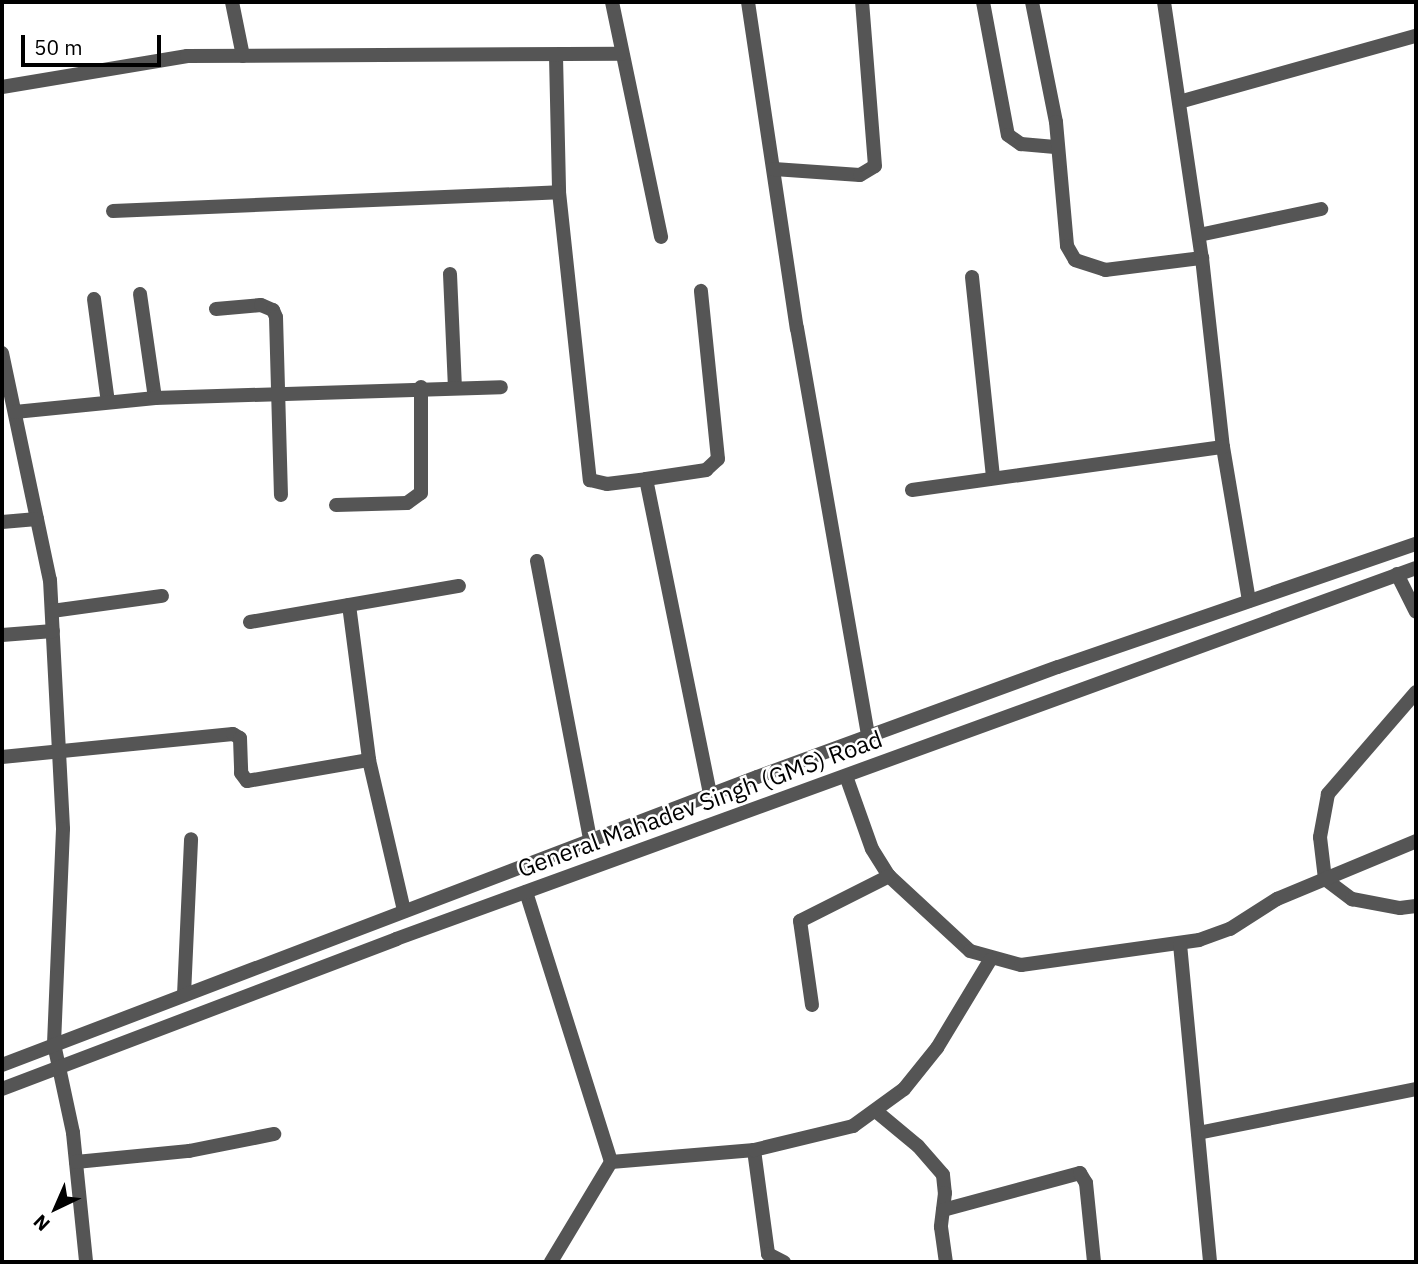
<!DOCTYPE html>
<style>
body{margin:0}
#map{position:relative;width:1418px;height:1264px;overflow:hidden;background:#fff;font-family:"IBM Plex Sans",sans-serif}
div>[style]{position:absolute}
.minor>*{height:14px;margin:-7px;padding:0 7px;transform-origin:7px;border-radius:7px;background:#555}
.tertiary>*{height:14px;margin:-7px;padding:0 7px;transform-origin:7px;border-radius:7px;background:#555}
span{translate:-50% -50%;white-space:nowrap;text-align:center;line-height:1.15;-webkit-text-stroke:5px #fff;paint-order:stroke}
.street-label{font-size:24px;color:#000}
.frame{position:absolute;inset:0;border:4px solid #000;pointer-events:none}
.north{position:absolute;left:21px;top:1173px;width:70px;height:70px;-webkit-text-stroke:5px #fff;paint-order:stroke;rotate:224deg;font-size:19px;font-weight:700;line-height:28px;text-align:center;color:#000}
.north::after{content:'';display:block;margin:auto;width:24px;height:32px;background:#000;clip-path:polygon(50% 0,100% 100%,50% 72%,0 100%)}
.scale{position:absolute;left:21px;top:35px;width:140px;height:32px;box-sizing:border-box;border:4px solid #000;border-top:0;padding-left:9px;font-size:21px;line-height:24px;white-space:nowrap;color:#000;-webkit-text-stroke:5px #fff;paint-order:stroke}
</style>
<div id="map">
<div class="minor">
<div style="left:232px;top:2px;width:55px;rotate:78.5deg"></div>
<div style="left:612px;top:2px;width:240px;rotate:78.2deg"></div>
<div style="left:748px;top:2px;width:330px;rotate:81.5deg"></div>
<div style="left:797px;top:328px;width:414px;rotate:80.1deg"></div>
<div style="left:983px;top:2px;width:135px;rotate:79.4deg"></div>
<div style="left:1008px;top:135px;width:16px;rotate:35deg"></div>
<div style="left:1021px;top:144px;width:37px;rotate:5deg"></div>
<div style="left:1032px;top:2px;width:122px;rotate:78.7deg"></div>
<div style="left:1056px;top:122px;width:124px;rotate:84.9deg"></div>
<div style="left:1067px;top:246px;width:16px;rotate:60deg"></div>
<div style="left:1075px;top:260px;width:32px;rotate:18deg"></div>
<div style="left:1105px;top:270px;width:98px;rotate:-7.1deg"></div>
<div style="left:1164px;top:2px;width:259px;rotate:81.6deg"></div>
<div style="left:1202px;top:258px;width:190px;rotate:83.7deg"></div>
<div style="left:1223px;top:447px;width:156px;rotate:80.4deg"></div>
<div style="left:556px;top:56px;width:136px;rotate:88.7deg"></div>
<div style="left:559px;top:192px;width:290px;rotate:83.9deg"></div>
<div style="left:590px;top:480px;width:17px;rotate:13deg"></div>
<div style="left:607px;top:484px;width:39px;rotate:-7deg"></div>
<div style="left:646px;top:479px;width:61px;rotate:-8.5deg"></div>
<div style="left:706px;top:470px;width:16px;rotate:-43deg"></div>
<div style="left:718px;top:459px;width:169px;rotate:-95.8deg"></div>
<div style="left:2px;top:87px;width:188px;rotate:-9.5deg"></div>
<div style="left:187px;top:56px;width:435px;rotate:-0.3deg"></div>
<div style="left:1179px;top:102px;width:246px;rotate:-15.6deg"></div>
<div style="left:774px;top:169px;width:86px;rotate:4deg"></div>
<div style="left:860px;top:175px;width:17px;rotate:-31deg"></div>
<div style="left:875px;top:166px;width:165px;rotate:-94.5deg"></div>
<div style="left:113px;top:211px;width:446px;rotate:-2.4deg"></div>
<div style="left:1199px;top:235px;width:125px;rotate:-12deg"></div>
<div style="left:450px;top:274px;width:113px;rotate:87.5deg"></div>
<div style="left:972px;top:277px;width:201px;rotate:84deg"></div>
<div style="left:140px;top:294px;width:105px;rotate:81.8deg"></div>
<div style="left:94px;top:299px;width:104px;rotate:82.3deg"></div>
<div style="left:216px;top:309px;width:45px;rotate:-5.1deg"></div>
<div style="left:261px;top:305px;width:13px;rotate:23deg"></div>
<div style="left:273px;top:310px;width:8px;rotate:67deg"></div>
<div style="left:276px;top:317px;width:178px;rotate:88.4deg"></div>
<div style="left:2px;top:353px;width:232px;rotate:78.1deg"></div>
<div style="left:50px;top:580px;width:249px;rotate:87deg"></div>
<div style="left:63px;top:829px;width:215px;rotate:92.4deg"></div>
<div style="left:54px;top:1044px;width:91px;rotate:77.9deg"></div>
<div style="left:73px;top:1133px;width:130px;rotate:84.2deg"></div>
<div style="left:15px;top:412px;width:141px;rotate:-5.7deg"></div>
<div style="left:155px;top:398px;width:346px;rotate:-1.8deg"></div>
<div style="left:646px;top:479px;width:321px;rotate:78.5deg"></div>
<div style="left:912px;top:490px;width:314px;rotate:-7.9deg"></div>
<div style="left:336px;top:505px;width:71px;rotate:-1.6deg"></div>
<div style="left:407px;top:503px;width:17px;rotate:-36deg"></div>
<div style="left:421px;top:493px;width:106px;rotate:-90deg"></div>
<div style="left:2px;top:522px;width:35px;rotate:-5deg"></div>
<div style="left:537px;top:561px;width:283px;rotate:79.2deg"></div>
<div style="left:1397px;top:574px;width:42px;rotate:63.4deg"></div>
<div style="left:349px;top:605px;width:156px;rotate:82.6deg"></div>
<div style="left:369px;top:760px;width:155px;rotate:76.9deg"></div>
<div style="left:52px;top:611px;width:111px;rotate:-7.8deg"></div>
<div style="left:250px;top:622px;width:212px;rotate:-9.8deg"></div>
<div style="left:2px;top:635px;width:51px;rotate:-4.5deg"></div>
<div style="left:1416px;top:692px;width:135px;rotate:130.8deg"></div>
<div style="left:1328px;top:794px;width:44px;rotate:100.5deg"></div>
<div style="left:1320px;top:837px;width:42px;rotate:83.2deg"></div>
<div style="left:1325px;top:879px;width:34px;rotate:37deg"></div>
<div style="left:1352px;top:899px;width:49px;rotate:10.6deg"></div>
<div style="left:1400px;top:908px;width:16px;rotate:-7deg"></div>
<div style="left:2px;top:757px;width:232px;rotate:-5.7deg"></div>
<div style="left:233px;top:734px;width:8px;rotate:30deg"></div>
<div style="left:240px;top:738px;width:35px;rotate:88deg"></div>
<div style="left:241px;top:773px;width:10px;rotate:53deg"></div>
<div style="left:247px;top:781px;width:124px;rotate:-9.8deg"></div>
<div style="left:846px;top:776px;width:77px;rotate:70.4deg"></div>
<div style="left:872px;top:849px;width:32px;rotate:58deg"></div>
<div style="left:889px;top:876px;width:110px;rotate:42.8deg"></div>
<div style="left:970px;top:951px;width:53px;rotate:15.4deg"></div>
<div style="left:1021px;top:965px;width:180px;rotate:-8deg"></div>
<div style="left:1199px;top:940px;width:33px;rotate:-20deg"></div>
<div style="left:1230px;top:929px;width:56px;rotate:-32.6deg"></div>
<div style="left:1277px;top:899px;width:151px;rotate:-22.6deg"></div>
<div style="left:526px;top:892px;width:283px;rotate:72.5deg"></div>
<div style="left:611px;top:1162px;width:117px;rotate:121deg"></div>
<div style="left:1180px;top:944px;width:319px;rotate:84.6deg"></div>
<div style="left:184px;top:995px;width:156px;rotate:-87.4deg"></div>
<div style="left:812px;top:1005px;width:85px;rotate:-98.1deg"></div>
<div style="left:800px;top:921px;width:100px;rotate:-26.8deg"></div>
<div style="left:877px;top:1112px;width:53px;rotate:39.7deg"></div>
<div style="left:918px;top:1146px;width:38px;rotate:49deg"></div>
<div style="left:943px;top:1175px;width:18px;rotate:84deg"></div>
<div style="left:945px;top:1193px;width:34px;rotate:97deg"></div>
<div style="left:941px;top:1227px;width:35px;rotate:82deg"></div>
<div style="left:1198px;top:1133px;width:222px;rotate:-11.4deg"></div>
<div style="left:754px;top:1150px;width:105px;rotate:82.3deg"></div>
<div style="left:768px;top:1254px;width:18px;rotate:27deg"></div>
<div style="left:76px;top:1162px;width:114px;rotate:-5.6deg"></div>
<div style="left:189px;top:1151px;width:87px;rotate:-11.3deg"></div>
<div style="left:611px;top:1162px;width:144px;rotate:-4.8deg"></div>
<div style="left:754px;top:1150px;width:102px;rotate:-13.6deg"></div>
<div style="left:853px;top:1126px;width:63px;rotate:-36deg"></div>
<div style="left:904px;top:1089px;width:53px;rotate:-51.2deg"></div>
<div style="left:937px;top:1048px;width:103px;rotate:-58.9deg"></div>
<div style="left:943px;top:1210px;width:142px;rotate:-15.1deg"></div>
<div style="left:1080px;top:1173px;width:12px;rotate:59deg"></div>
<div style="left:1086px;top:1183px;width:79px;rotate:84.2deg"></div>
</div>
<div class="tertiary">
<div style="left:2px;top:1065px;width:808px;rotate:-20.88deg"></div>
<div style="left:757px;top:777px;width:320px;rotate:-20.1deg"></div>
<div style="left:1058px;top:667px;width:379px;rotate:-19deg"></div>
<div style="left:2px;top:1089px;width:422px;rotate:-20.8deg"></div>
<div style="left:396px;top:939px;width:1085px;rotate:-19.99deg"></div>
</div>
<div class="street-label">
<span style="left:700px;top:804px;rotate:-20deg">General Mahadev Singh (GMS) Road</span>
</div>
<div class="frame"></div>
<div class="north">N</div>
<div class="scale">50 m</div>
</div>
